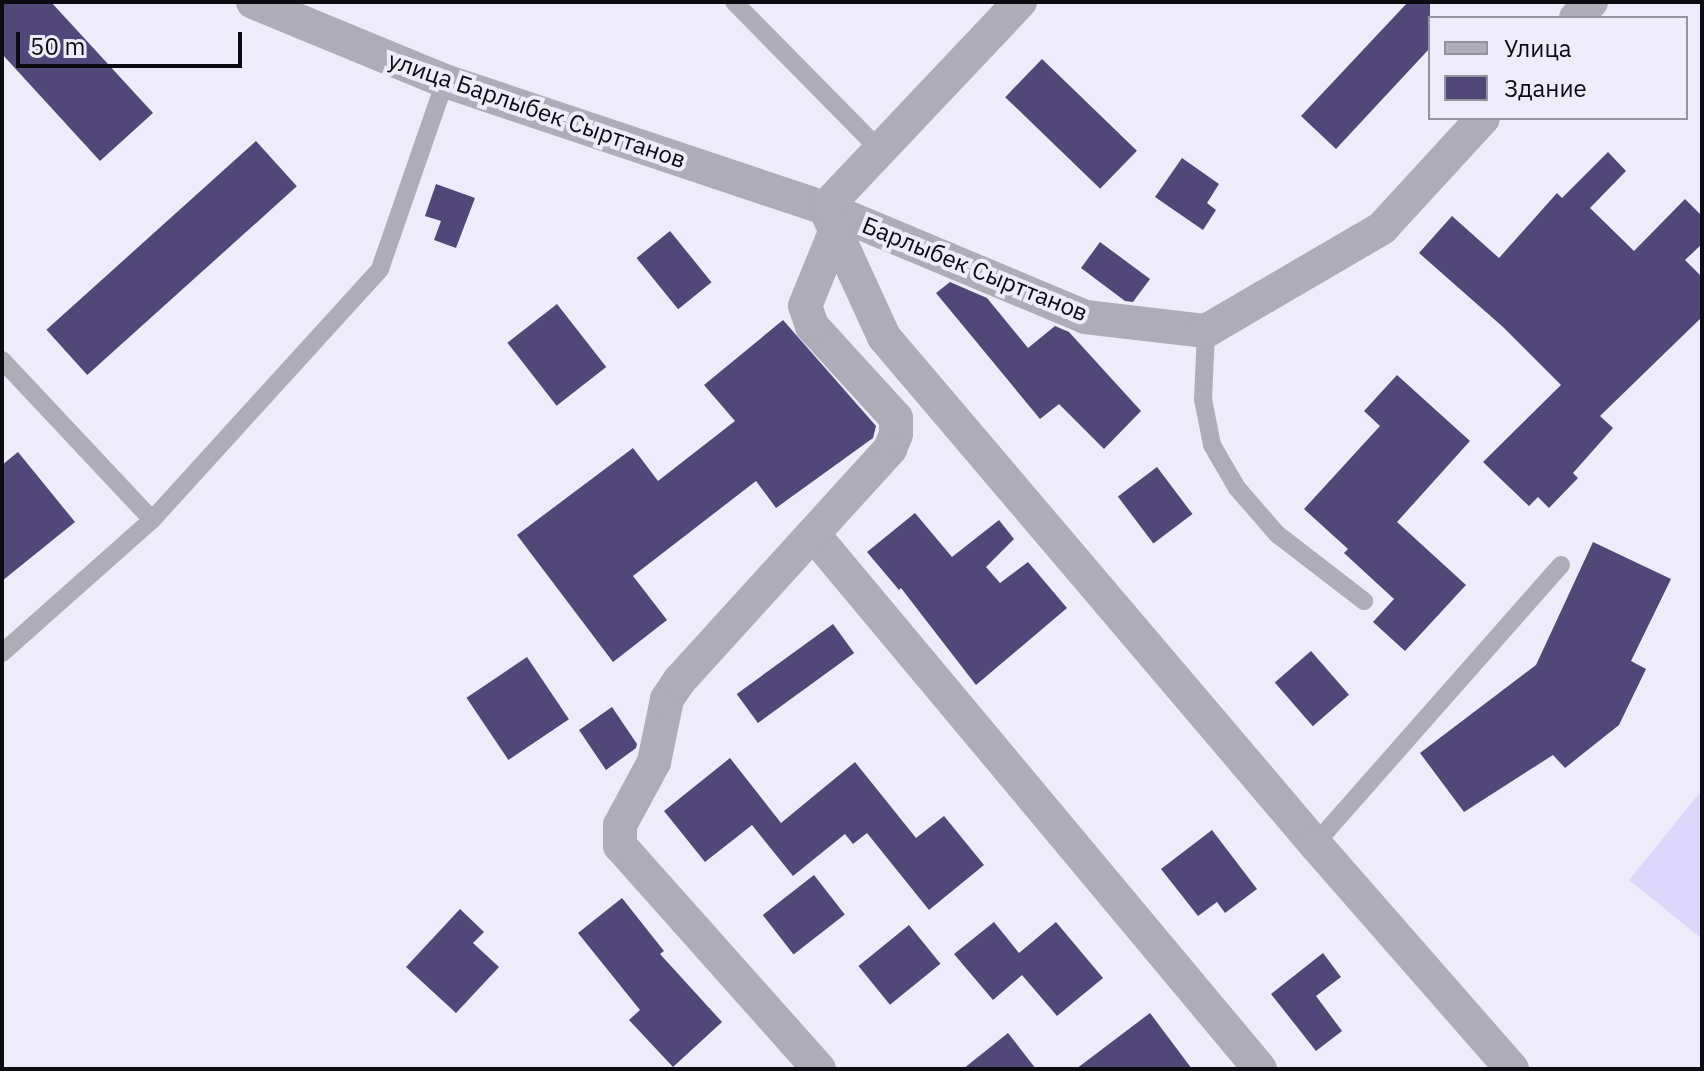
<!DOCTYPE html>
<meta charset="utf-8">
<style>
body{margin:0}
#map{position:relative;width:1704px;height:1071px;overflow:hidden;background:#eeecfb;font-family:"IBM Plex Sans",sans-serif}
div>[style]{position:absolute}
.green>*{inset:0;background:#dcd7fa}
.building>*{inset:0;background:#514879;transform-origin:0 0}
.lane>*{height:18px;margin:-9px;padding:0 9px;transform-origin:9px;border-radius:9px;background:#adacb7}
.street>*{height:34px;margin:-17px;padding:0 17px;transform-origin:17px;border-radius:17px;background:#adacb7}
span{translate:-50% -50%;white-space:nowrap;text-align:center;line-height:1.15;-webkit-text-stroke:8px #eeecfb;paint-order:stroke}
.street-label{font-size:24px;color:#0c0b12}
.frame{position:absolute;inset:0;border:4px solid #0c0b12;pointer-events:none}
.legend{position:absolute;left:1428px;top:16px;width:260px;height:104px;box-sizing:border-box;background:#eeecfb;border:2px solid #94929e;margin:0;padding:10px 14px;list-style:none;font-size:24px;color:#0c0b12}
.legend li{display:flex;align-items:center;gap:16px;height:40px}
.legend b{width:40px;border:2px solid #94929e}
.scale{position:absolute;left:16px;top:32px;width:226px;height:36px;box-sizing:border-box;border:4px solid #0c0b12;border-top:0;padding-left:10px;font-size:24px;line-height:28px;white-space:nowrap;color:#0c0b12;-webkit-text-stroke:6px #eeecfb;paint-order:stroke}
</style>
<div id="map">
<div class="green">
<div style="clip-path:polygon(1702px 790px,1702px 939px,1629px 880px)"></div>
</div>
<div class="building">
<div style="clip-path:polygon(2px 2px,51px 2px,153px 113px,100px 161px,2px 54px)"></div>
<div style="clip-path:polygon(1408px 2px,1430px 2px,1430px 48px,1336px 149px,1301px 116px)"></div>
<div style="left:1042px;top:59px;width:132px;height:53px;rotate:44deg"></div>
<div style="left:256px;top:141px;width:61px;height:282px;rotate:48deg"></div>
<div style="clip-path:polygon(1608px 152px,1626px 171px,1590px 208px,1634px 251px,1685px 199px,1702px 216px,1702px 244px,1685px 260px,1702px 277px,1702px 317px,1600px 416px,1613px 428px,1573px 473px,1578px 478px,1549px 508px,1538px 497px,1529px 506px,1483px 462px,1561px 385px,1503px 327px,1419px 253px,1452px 216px,1499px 258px,1557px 193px,1562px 198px)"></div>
<div style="clip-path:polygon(1182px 158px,1219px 184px,1207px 203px,1216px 210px,1203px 230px,1155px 197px)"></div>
<div style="clip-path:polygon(436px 184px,475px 198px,456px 248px,434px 240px,441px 221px,425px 216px)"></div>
<div style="left:670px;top:231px;width:66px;height:43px;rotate:51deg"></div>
<div style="clip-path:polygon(1100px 242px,1150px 279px,1133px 302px,1125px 301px,1081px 268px)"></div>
<div style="clip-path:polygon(950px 282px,987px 298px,1028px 348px,1055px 326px,1069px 332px,1141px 411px,1104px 449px,1059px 404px,1040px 419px,936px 293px)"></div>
<div style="left:557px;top:304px;width:80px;height:63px;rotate:52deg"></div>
<div style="clip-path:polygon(783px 320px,876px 426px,873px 438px,776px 508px,756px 481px,633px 576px,667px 620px,613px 662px,517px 535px,633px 448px,658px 481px,735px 421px,704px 385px)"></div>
<div style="clip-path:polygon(1397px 375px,1470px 441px,1397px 522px,1466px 585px,1405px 651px,1373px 622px,1394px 599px,1344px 553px,1348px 549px,1304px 509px,1380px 426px,1364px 411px)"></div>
<div style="clip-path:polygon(18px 452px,75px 522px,2px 581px,2px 465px)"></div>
<div style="left:1157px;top:467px;width:59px;height:49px;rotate:53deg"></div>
<div style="clip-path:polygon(915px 513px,952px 557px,999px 520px,1014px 539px,986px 567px,1000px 583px,1028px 562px,1067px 608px,976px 685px,901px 588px,899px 590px,867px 552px)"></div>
<div style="clip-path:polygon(1593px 542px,1671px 579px,1631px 661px,1646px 669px,1619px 725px,1565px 768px,1553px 755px,1464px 812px,1420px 753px,1536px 665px)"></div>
<div style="left:833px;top:624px;width:36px;height:119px;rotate:54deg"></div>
<div style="left:1311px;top:651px;width:58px;height:48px;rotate:49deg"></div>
<div style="left:527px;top:657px;width:75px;height:73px;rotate:56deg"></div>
<div style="clip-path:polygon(612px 707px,637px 744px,636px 748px,606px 770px,579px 730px)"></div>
<div style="clip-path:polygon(730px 758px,781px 823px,855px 762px,916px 838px,944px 816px,984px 865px,929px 910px,867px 833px,853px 844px,845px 834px,793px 876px,752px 825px,705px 862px,664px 811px)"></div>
<div style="clip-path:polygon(1212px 830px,1257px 889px,1225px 913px,1217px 902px,1198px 916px,1161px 869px)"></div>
<div style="left:814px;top:875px;width:50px;height:65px;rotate:52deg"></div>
<div style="clip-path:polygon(622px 898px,664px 951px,660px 954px,722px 1022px,673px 1067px,629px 1020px,640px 1010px,578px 933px)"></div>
<div style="clip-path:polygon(460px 909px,484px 932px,473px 943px,499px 967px,456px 1013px,406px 967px)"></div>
<div style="clip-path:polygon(994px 922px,1019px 953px,1056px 922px,1103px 978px,1057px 1016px,1022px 975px,993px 1000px,954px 954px)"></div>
<div style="left:909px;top:925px;width:50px;height:65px;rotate:51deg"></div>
<div style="clip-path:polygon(1323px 953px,1341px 977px,1316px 996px,1342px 1031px,1316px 1051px,1271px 994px)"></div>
<div style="clip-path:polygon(1150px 1013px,1192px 1069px,1076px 1069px)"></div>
<div style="clip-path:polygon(1008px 1033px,1036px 1069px,963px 1069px)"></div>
</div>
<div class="lane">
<div style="left:734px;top:2px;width:208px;rotate:45.4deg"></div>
<div style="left:1206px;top:331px;width:68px;rotate:92.5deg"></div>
<div style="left:1203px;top:399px;width:47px;rotate:78.9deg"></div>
<div style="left:1212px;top:445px;width:50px;rotate:59.8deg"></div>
<div style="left:1237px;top:488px;width:61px;rotate:49deg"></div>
<div style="left:1277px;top:534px;width:110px;rotate:37.6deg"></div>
<div style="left:2px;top:360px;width:219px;rotate:46.8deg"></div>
<div style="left:2px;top:653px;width:200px;rotate:-41.6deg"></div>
<div style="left:152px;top:520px;width:339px;rotate:-47.7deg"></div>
<div style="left:380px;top:269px;width:199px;rotate:-70.9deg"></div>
<div style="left:1315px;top:844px;width:372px;rotate:-48.6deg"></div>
</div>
<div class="street">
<div style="left:253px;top:2px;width:208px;rotate:22.4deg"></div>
<div style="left:445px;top:81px;width:401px;rotate:18.5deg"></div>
<div style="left:825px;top:208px;width:282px;rotate:22.7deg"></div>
<div style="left:1085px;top:317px;width:122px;rotate:6.6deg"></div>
<div style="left:1206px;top:331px;width:204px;rotate:-30.3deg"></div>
<div style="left:1382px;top:228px;width:149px;rotate:-47.4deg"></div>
<div style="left:1576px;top:18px;width:22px;rotate:-47deg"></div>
<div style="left:825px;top:208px;width:142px;rotate:65.4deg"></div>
<div style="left:884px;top:337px;width:665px;rotate:49.63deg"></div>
<div style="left:1315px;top:844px;width:299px;rotate:48.8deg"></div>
<div style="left:825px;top:208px;width:284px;rotate:-46.6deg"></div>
<div style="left:813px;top:534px;width:697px;rotate:50.12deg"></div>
<div style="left:819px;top:1069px;width:299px;rotate:-131.7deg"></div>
<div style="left:620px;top:846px;width:21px;rotate:-90deg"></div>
<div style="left:620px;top:825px;width:72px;rotate:-61.6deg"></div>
<div style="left:654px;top:762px;width:64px;rotate:-78.3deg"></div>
<div style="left:667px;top:699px;width:22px;rotate:-56deg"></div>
<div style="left:679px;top:681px;width:314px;rotate:-47.7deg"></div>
<div style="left:890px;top:449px;width:16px;rotate:-68deg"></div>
<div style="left:896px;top:434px;width:16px;rotate:-90deg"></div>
<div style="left:896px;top:418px;width:125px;rotate:-132.4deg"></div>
<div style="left:812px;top:326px;width:21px;rotate:-109deg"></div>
<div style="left:805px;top:306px;width:80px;rotate:-67.9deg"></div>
</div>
<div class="street-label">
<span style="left:537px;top:110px;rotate:19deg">улица Барлыбек Сырттанов</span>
<span style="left:975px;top:269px;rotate:22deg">Барлыбек Сырттанов</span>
</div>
<div class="frame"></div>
<ul class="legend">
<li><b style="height:10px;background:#adacb7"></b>Улица</li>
<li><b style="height:22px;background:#514879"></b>Здание</li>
</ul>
<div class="scale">50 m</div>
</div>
